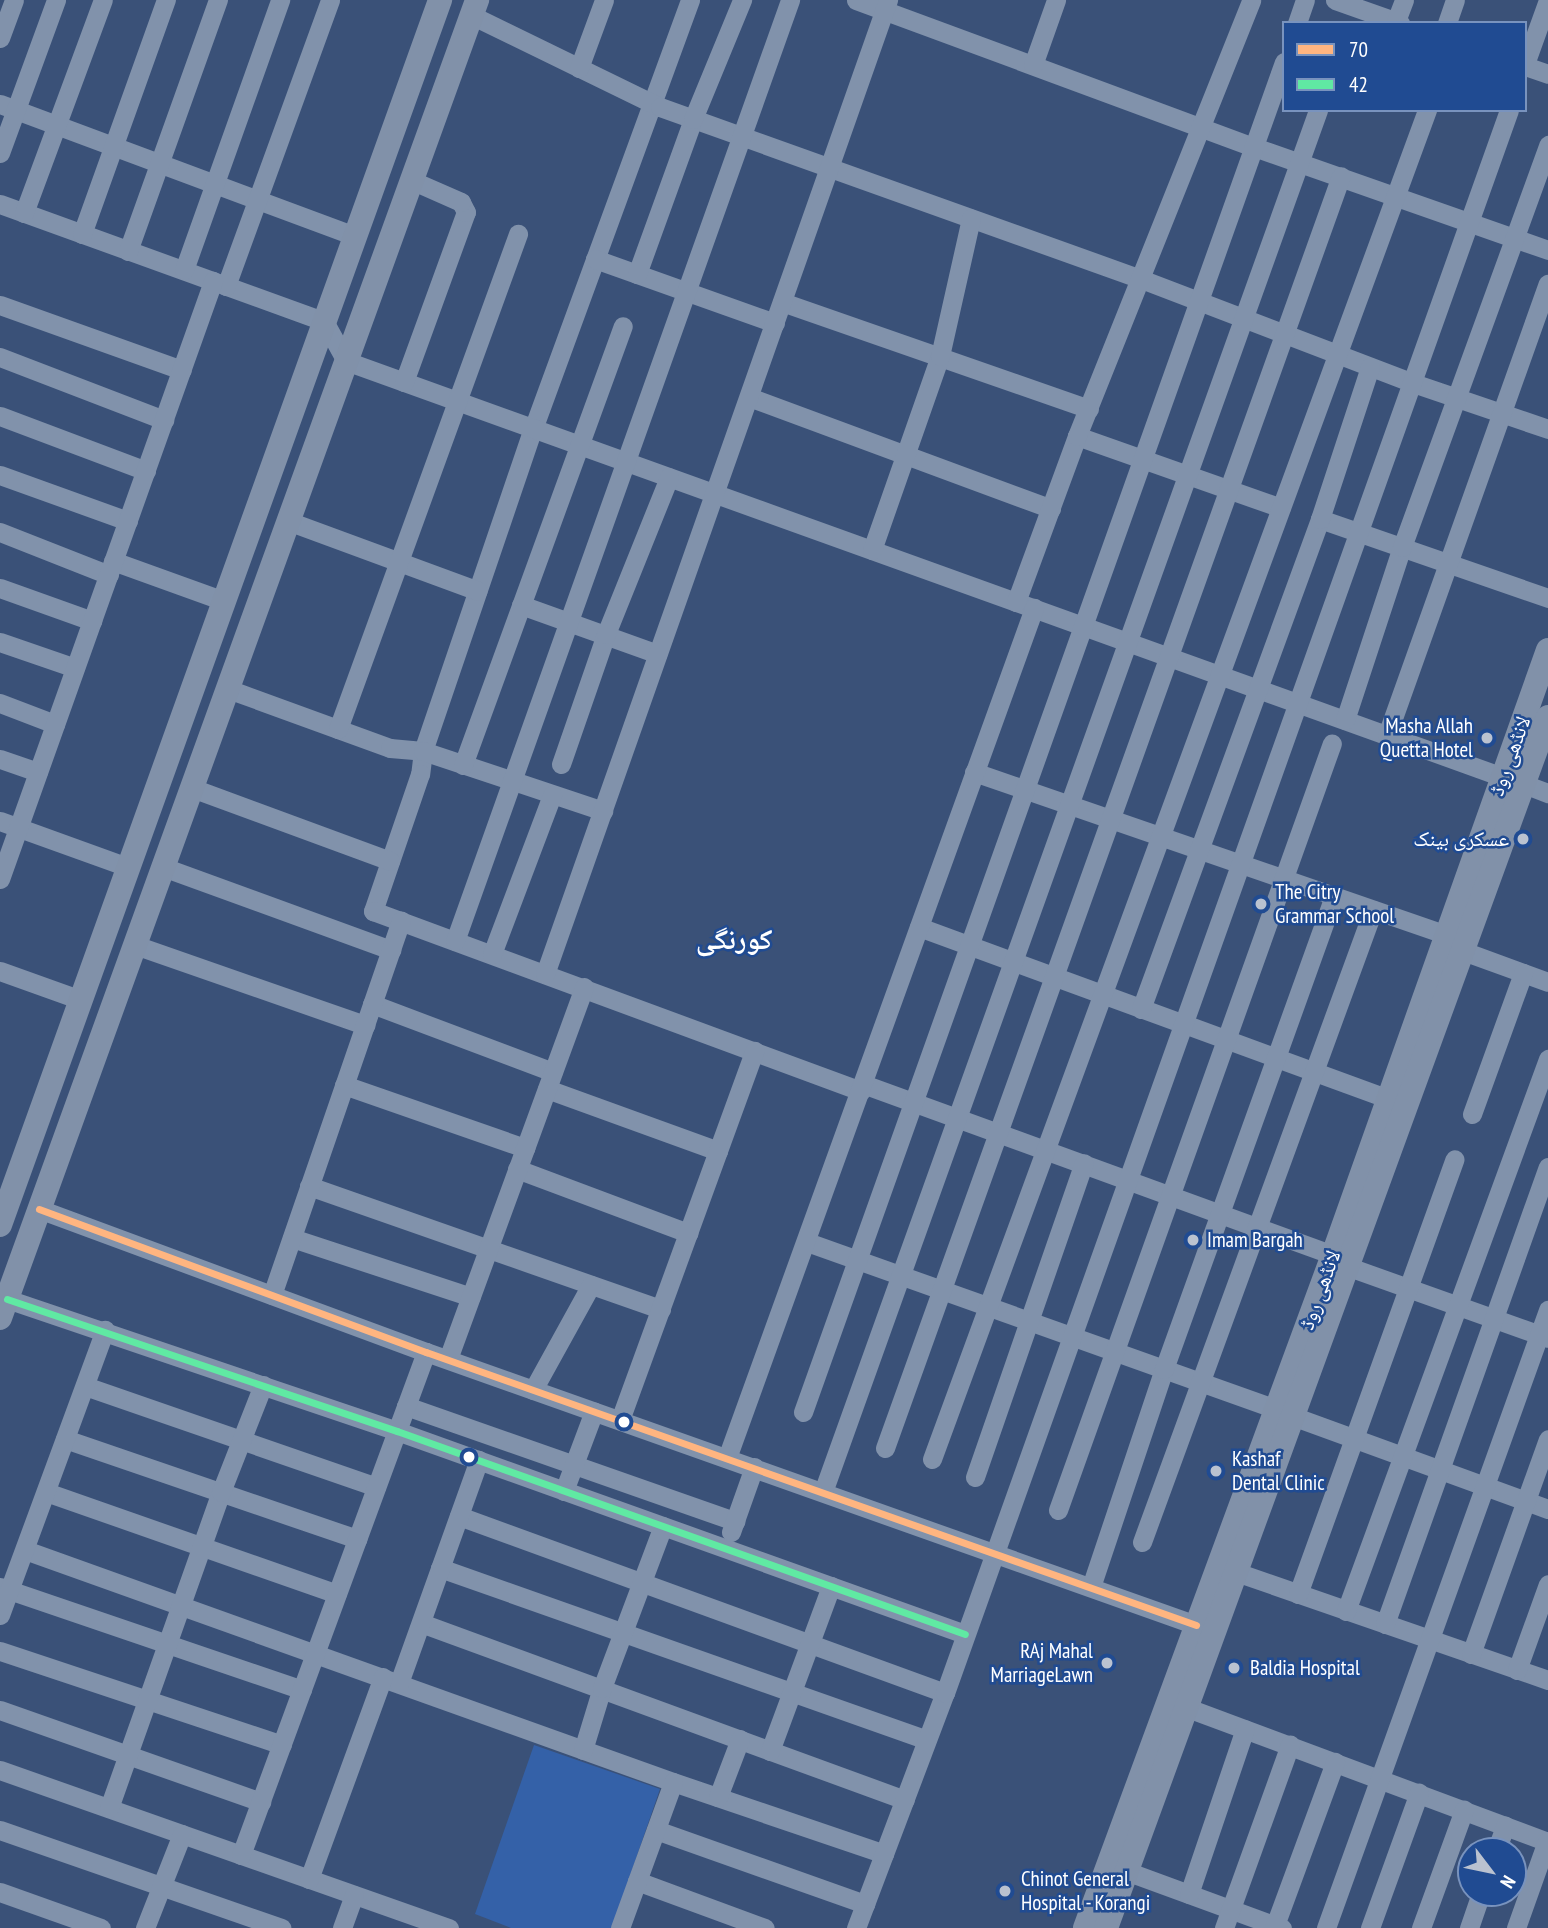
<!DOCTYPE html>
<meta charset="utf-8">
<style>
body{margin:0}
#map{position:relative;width:1548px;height:1928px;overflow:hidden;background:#3a5178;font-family:"PT Sans Narrow","Noto Naskh Arabic",sans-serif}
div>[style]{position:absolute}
.green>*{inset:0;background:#3461a8}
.minor>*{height:19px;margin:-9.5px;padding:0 9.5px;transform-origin:9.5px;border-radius:9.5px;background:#8192ab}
.major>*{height:24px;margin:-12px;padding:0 12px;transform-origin:12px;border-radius:12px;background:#8191a9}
.bus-1>*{height:7px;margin:-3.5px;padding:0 3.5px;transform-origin:3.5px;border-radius:3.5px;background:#ffb580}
.bus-2>*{height:7px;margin:-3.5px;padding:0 3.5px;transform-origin:3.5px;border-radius:3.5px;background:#60e9a3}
.dots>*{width:19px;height:19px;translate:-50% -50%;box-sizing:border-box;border:4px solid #204b92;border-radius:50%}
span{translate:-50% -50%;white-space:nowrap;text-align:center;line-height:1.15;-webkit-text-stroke:5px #204b92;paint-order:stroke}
.poi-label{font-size:21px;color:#fff}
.right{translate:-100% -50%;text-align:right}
.left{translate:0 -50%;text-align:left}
.street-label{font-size:21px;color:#fff}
.district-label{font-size:28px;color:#fff;font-weight:700}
.legend{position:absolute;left:1282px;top:21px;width:245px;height:91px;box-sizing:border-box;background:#204b92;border:2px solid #7993be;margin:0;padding:9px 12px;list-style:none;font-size:21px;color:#fff}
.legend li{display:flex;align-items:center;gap:14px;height:35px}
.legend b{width:35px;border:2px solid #7993be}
.north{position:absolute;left:1457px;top:1837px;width:70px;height:70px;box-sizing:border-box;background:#204b92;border:2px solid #7993be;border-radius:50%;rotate:122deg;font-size:19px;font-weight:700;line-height:28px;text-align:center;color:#fff}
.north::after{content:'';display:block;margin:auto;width:24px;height:32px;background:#bac2d0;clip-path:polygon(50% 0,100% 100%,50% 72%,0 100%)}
</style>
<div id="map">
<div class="green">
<div style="clip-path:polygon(534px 1745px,660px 1789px,612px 1928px,511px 1928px,475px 1914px)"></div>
</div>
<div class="minor">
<div style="left:690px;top:0;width:456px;rotate:110.1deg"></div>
<div style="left:533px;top:428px;width:341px;rotate:108.8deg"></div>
<div style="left:423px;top:751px;width:23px;rotate:97deg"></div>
<div style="left:420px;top:774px;width:145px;rotate:108.9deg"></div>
<div style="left:373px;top:911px;width:520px;rotate:20.25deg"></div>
<div style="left:856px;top:0;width:424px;rotate:20.3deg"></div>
<div style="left:1254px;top:147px;width:312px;rotate:19.3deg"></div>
<div style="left:1335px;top:0;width:69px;rotate:19.5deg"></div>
<div style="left:471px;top:15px;width:210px;rotate:26deg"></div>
<div style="left:660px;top:107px;width:511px;rotate:19.68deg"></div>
<div style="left:1141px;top:279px;width:291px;rotate:20.9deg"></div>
<div style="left:1413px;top:383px;width:143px;rotate:18.8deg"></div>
<div style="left:1396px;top:21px;width:22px;rotate:-69deg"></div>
<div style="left:1297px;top:23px;width:24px;rotate:-71deg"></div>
<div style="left:1447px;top:23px;width:24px;rotate:-71deg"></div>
<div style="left:0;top:38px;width:40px;rotate:-69.8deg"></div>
<div style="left:1525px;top:64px;width:68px;rotate:-70.2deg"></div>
<div style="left:1033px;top:65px;width:69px;rotate:-70.5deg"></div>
<div style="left:1525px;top:66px;width:24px;rotate:19deg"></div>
<div style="left:579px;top:68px;width:72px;rotate:-69.8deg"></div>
<div style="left:0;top:104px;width:379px;rotate:20.4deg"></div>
<div style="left:0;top:153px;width:163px;rotate:-69.9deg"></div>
<div style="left:0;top:204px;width:344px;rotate:19.9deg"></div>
<div style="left:324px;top:321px;width:46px;rotate:61.2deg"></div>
<div style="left:346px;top:361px;width:1230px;rotate:19.78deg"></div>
<div style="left:24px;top:213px;width:227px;rotate:-69.7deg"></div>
<div style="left:82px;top:234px;width:249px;rotate:-70.3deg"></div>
<div style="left:128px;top:251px;width:267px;rotate:-70.3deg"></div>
<div style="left:595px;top:259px;width:191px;rotate:19.6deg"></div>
<div style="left:184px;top:270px;width:287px;rotate:-70.4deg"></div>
<div style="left:637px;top:274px;width:165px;rotate:-70.1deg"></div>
<div style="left:693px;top:119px;width:129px;rotate:-67.6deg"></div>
<div style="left:226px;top:286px;width:304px;rotate:-70deg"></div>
<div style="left:782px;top:302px;width:325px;rotate:19.2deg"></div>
<div style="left:0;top:305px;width:193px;rotate:19.7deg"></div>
<div style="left:0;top:357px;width:176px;rotate:21deg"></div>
<div style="left:404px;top:382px;width:181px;rotate:-70deg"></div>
<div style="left:466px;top:212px;width:11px;rotate:-117deg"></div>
<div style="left:461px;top:202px;width:55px;rotate:-156.3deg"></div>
<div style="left:749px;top:397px;width:322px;rotate:20.3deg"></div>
<div style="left:0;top:416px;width:156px;rotate:20.6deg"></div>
<div style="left:1077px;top:436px;width:216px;rotate:19.4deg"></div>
<div style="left:0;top:475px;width:136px;rotate:19.8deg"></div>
<div style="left:1320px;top:519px;width:241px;rotate:19.1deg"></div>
<div style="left:288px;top:521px;width:202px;rotate:20.2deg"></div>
<div style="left:0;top:532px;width:117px;rotate:21.5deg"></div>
<div style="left:872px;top:550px;width:206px;rotate:-70.7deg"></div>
<div style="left:940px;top:356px;width:141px;rotate:-77.3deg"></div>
<div style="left:113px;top:561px;width:118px;rotate:19.8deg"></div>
<div style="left:0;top:588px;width:98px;rotate:19.7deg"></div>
<div style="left:1016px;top:602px;width:177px;rotate:-69.8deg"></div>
<div style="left:1077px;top:436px;width:469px;rotate:-68.2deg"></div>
<div style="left:521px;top:605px;width:145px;rotate:19.7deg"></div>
<div style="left:0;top:642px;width:79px;rotate:19.1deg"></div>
<div style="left:228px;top:689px;width:172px;rotate:20deg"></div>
<div style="left:390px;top:748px;width:33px;rotate:5deg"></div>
<div style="left:423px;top:751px;width:190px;rotate:18.4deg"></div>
<div style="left:0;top:703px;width:59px;rotate:20.9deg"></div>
<div style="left:1345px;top:720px;width:182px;rotate:-71.8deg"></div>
<div style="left:1402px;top:547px;width:428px;rotate:-70deg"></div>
<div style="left:338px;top:729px;width:527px;rotate:-70.02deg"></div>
<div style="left:1387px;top:735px;width:479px;rotate:-70.4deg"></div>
<div style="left:0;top:759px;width:40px;rotate:18.9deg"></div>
<div style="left:561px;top:764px;width:138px;rotate:-70.9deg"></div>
<div style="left:606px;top:634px;width:169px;rotate:-68.1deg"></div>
<div style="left:463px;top:765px;width:467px;rotate:-70deg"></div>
<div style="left:974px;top:772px;width:500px;rotate:19.01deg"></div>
<div style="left:1524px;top:784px;width:26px;rotate:21deg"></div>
<div style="left:192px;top:788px;width:211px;rotate:20.2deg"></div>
<div style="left:0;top:821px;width:136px;rotate:19.8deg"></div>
<div style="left:163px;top:867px;width:243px;rotate:20deg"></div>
<div style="left:0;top:879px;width:635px;rotate:-70.39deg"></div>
<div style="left:919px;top:927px;width:500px;rotate:20.1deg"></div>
<div style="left:455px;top:941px;width:999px;rotate:-70.4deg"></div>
<div style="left:135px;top:945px;width:244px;rotate:19.2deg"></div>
<div style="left:1463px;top:951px;width:90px;rotate:20deg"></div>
<div style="left:492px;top:954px;width:170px;rotate:-69.3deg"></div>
<div style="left:0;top:971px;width:86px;rotate:19.7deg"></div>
<div style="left:545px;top:974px;width:1033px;rotate:-70.6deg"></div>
<div style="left:372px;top:1004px;width:193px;rotate:20.6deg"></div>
<div style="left:1141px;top:1009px;width:522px;rotate:-69.93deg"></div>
<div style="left:1320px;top:519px;width:160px;rotate:-71.8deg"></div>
<div style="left:863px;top:1084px;width:500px;rotate:19.99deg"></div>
<div style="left:344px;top:1085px;width:192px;rotate:19.2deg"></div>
<div style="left:547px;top:1089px;width:182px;rotate:19.9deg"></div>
<div style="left:1472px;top:1114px;width:150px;rotate:-70.1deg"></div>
<div style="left:517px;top:1169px;width:183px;rotate:20.5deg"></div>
<div style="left:309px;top:1186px;width:373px;rotate:19.3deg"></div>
<div style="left:39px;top:1209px;width:413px;rotate:20.3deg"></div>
<div style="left:426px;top:1352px;width:817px;rotate:19.52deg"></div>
<div style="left:292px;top:1238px;width:188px;rotate:18.2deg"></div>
<div style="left:807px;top:1242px;width:498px;rotate:19.6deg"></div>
<div style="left:1349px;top:1267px;width:211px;rotate:19.6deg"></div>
<div style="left:272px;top:1295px;width:396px;rotate:-71deg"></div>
<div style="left:7px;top:1299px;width:412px;rotate:18.7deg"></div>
<div style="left:397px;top:1431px;width:603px;rotate:19.67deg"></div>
<div style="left:448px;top:1359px;width:396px;rotate:-69.9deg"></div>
<div style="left:85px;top:1386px;width:308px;rotate:19.1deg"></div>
<div style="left:533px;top:1390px;width:120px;rotate:-61.1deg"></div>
<div style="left:406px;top:1406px;width:349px;rotate:19.3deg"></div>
<div style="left:803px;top:1412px;width:1433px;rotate:-70.39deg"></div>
<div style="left:1295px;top:1417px;width:269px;rotate:20deg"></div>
<div style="left:620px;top:1420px;width:393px;rotate:-70deg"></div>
<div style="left:65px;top:1439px;width:309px;rotate:18.9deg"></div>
<div style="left:885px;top:1448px;width:1351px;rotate:-70.28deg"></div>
<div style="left:727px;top:1458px;width:904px;rotate:-70.14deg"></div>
<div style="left:932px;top:1459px;width:1437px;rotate:-69.85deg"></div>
<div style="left:975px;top:1477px;width:332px;rotate:-70.9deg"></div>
<div style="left:564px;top:1491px;width:85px;rotate:-69.4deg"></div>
<div style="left:46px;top:1492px;width:308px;rotate:19.3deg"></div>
<div style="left:823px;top:1492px;width:1468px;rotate:-70.29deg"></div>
<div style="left:1058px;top:1510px;width:814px;rotate:-70.34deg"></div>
<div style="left:459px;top:1516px;width:517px;rotate:20.01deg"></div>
<div style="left:731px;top:1532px;width:69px;rotate:-70.5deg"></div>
<div style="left:1142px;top:1542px;width:673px;rotate:-69.92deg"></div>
<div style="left:25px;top:1550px;width:688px;rotate:19.7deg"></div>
<div style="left:673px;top:1782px;width:223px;rotate:18.8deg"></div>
<div style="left:440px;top:1568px;width:516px;rotate:19.45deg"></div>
<div style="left:1236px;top:1572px;width:330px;rotate:19.1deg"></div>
<div style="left:0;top:1587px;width:319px;rotate:18.8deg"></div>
<div style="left:1091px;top:1587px;width:230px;rotate:-71.5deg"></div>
<div style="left:1164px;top:1369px;width:503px;rotate:-70.23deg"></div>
<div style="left:1298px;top:1594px;width:462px;rotate:-70.2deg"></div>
<div style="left:1346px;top:1611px;width:588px;rotate:-69.9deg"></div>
<div style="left:0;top:1615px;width:304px;rotate:-69.8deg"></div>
<div style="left:421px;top:1623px;width:515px;rotate:20.09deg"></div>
<div style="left:1385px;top:1624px;width:485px;rotate:-70.4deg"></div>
<div style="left:0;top:1651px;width:297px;rotate:18.4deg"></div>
<div style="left:1471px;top:1654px;width:228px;rotate:-70.3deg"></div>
<div style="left:1517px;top:1670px;width:91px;rotate:-70.2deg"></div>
<div style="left:399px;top:1683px;width:237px;rotate:-70.3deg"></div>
<div style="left:1185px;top:1707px;width:387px;rotate:20.4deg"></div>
<div style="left:0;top:1710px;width:277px;rotate:19.4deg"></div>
<div style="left:583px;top:1750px;width:65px;rotate:-73deg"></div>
<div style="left:602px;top:1688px;width:173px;rotate:-69.4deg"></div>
<div style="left:770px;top:1751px;width:176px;rotate:-69.7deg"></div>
<div style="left:0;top:1770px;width:476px;rotate:19.4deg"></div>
<div style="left:718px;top:1797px;width:62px;rotate:-69.2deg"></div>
<div style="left:109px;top:1808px;width:335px;rotate:-70.5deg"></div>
<div style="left:221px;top:1492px;width:115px;rotate:-68.6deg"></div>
<div style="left:0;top:1830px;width:298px;rotate:19.2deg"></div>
<div style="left:656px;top:1830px;width:222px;rotate:19.5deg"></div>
<div style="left:1496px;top:1851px;width:27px;rotate:-70deg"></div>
<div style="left:241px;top:1855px;width:536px;rotate:-69.81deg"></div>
<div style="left:1126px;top:1871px;width:166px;rotate:20.1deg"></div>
<div style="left:309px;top:1879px;width:215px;rotate:-69.9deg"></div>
<div style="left:637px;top:1881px;width:136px;rotate:20.2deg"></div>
<div style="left:0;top:1892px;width:107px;rotate:19.6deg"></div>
<div style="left:1189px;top:1894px;width:174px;rotate:-71.3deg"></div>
<div style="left:145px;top:1928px;width:101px;rotate:-68.5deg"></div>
<div style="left:342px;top:1928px;width:35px;rotate:-70deg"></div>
<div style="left:620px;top:1928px;width:155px;rotate:-70deg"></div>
<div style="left:856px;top:1928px;width:251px;rotate:-69.3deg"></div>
<div style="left:945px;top:1693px;width:1680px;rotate:-70.39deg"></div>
<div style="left:1224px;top:1928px;width:195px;rotate:-70.2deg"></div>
<div style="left:1274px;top:1928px;width:177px;rotate:-69.8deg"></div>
<div style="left:1326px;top:1928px;width:657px;rotate:-70.24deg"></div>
<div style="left:1370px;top:1928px;width:144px;rotate:-70.1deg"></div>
<div style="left:1421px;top:1928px;width:126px;rotate:-70deg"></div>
<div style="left:1469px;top:1928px;width:37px;rotate:-71deg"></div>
<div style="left:1516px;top:1928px;width:92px;rotate:-70.4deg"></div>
</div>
<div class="major">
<div style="left:0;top:1225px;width:1302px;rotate:-70.24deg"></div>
<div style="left:0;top:1318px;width:1402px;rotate:-70.1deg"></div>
<div style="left:1085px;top:1928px;width:717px;rotate:-69.77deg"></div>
<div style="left:1333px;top:1255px;width:642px;rotate:-70.44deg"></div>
<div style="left:1106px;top:1928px;width:1289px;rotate:-69.95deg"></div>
</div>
<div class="bus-1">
<div style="left:39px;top:1209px;width:413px;rotate:20.3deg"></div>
<div style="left:426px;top:1352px;width:817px;rotate:19.52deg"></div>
</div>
<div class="bus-2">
<div style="left:7px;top:1299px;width:412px;rotate:18.7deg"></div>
<div style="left:397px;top:1431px;width:603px;rotate:19.67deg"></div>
</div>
<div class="dots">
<div style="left:1487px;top:738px;background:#bac2d0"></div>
<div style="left:1523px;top:839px;background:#bac2d0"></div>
<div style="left:1261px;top:904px;background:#bac2d0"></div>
<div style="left:1193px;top:1240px;background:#bac2d0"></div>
<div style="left:624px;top:1422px;background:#fff"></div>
<div style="left:469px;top:1457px;background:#fff"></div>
<div style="left:1216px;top:1471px;background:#bac2d0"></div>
<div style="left:1107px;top:1663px;background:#bac2d0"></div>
<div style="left:1234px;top:1668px;background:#bac2d0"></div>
<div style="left:1005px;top:1891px;background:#bac2d0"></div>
</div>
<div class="poi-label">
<span class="right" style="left:1473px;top:738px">Masha Allah<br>Quetta Hotel</span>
<span class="right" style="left:1509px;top:839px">عسکری بینک</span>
<span class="left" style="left:1275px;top:904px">The Citry<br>Grammar School</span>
<span class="left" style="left:1207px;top:1240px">Imam Bargah</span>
<span class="left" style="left:1232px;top:1471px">Kashaf<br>Dental Clinic</span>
<span class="right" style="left:1093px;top:1663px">RAj Mahal<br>MarriageLawn</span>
<span class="left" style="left:1250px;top:1668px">Baldia Hospital</span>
<span class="left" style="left:1021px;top:1891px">Chinot General<br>Hospital - Korangi</span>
</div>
<div class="street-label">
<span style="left:1510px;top:756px;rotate:-70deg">لانڈھی روڈ</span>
<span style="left:1320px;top:1290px;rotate:-70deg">لانڈھی روڈ</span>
</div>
<div class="district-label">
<span style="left:734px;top:939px">کورنگی</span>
</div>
<ul class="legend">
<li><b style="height:9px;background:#ffb580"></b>70</li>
<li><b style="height:9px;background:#60e9a3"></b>42</li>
</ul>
<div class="north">N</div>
</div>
